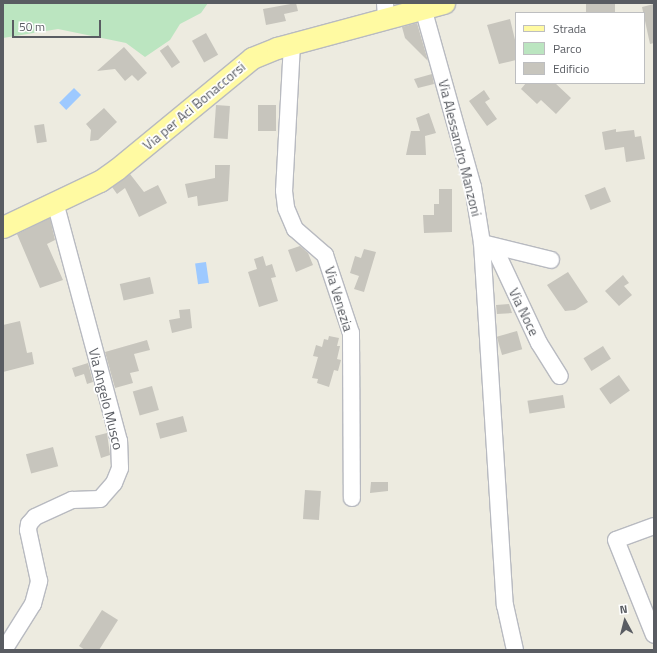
<!DOCTYPE html>
<style>
body{margin:0}
#map{position:relative;width:657px;height:653px;overflow:hidden;background:#edebe0;font-family:"Titillium Web",sans-serif}
div>[style]{position:absolute}
.green>*{inset:0;background:#bbe5c0}
.water>*{inset:0;background:#9dc9ff;transform-origin:0 0}
.building>*{inset:0;background:#c7c5bd;transform-origin:0 0}
.roads{filter:drop-shadow(1px 0 #b8bac0) drop-shadow(-1px 0 #b8bac0) drop-shadow(0 1px #b8bac0) drop-shadow(0 -1px #b8bac0)}
.minor>*{height:16px;margin:-8px;padding:0 8px;transform-origin:8px;border-radius:8px;background:#fff}
.major>*{height:21px;margin:-10.5px;padding:0 10.5px;transform-origin:10.5px;border-radius:10.5px;background:#fffaa2}
span{translate:-50% -50%;white-space:nowrap;text-align:center;line-height:1.15;-webkit-text-stroke:3.5px #fff;paint-order:stroke}
.street-label{font-size:14px;color:#595c62}
.frame{position:absolute;inset:0;border:4px solid #595c62;pointer-events:none}
.legend{position:absolute;left:515px;top:12px;width:130px;height:72px;box-sizing:border-box;background:#fff;border:1px solid #bdbec0;margin:0;padding:5px 7px;list-style:none;font-size:12px;color:#595c62}
.legend li{display:flex;align-items:center;gap:8px;height:20px}
.legend b{width:20px;border:1px solid #bdbec0}
.north{position:absolute;left:605px;top:601px;width:40px;height:40px;-webkit-text-stroke:3px #fff;paint-order:stroke;rotate:353deg;font-size:11px;font-weight:700;line-height:16px;text-align:center;color:#595c62}
.north::after{content:'';display:block;margin:auto;width:14px;height:18px;background:#595c62;clip-path:polygon(50% 0,100% 100%,50% 72%,0 100%)}
.scale{position:absolute;left:12px;top:20px;width:89px;height:18px;box-sizing:border-box;border:2px solid #595c62;border-top:0;padding-left:5px;font-size:12px;line-height:14px;white-space:nowrap;color:#595c62;-webkit-text-stroke:3px #fff;paint-order:stroke}
</style>
<div id="map">
<div class="green">
<div style="clip-path:polygon(3px 3px,208px 3px,201px 13px,180px 24px,170px 40px,145px 57px,126px 43px,58px 29px,3px 38px)"></div>
</div>
<div class="water">
<div style="left:74px;top:88px;width:10px;height:21px;rotate:45deg"></div>
<div style="left:206px;top:262px;width:21px;height:11px;rotate:82deg"></div>
</div>
<div class="building">
<div style="clip-path:polygon(296px 3px,298px 11px,284px 14px,286px 21px,266px 25px,263px 9px)"></div>
<div style="left:586px;top:3px;width:29px;height:10px"></div>
<div style="clip-path:polygon(654px 4px,654px 43px,650px 44px,642px 7px)"></div>
<div style="clip-path:polygon(510px 19px,516px 44px,516px 60px,499px 64px,487px 25px)"></div>
<div style="clip-path:polygon(417px 23px,428px 61px,405px 38px,402px 27px)"></div>
<div style="left:206px;top:33px;width:25px;height:16px;rotate:61deg"></div>
<div style="left:168px;top:45px;width:21px;height:10px;rotate:55deg"></div>
<div style="clip-path:polygon(124px 47px,147px 73px,138px 81px,132px 75px,125px 81px,115px 69px,97px 71px)"></div>
<div style="clip-path:polygon(432px 74px,434px 84px,418px 88px,414px 79px)"></div>
<div style="clip-path:polygon(526px 83px,555px 83px,571px 98px,556px 114px,541px 100px,537px 104px,521px 89px)"></div>
<div style="clip-path:polygon(484px 90px,490px 99px,485px 102px,497px 119px,487px 126px,469px 101px)"></div>
<div style="left:216px;top:105px;width:14px;height:33px;rotate:4deg"></div>
<div style="left:258px;top:105px;width:18px;height:26px"></div>
<div style="clip-path:polygon(104px 108px,117px 122px,98px 140px,90px 141px,91px 130px,86px 124px)"></div>
<div style="clip-path:polygon(429px 113px,436px 133px,425px 136px,426px 155px,406px 155px,411px 131px,420px 131px,416px 118px)"></div>
<div style="left:44px;top:124px;width:18px;height:10px;rotate:81deg"></div>
<div style="clip-path:polygon(616px 129px,616px 132px,634px 130px,635px 137px,641px 136px,645px 159px,626px 162px,624px 147px,605px 150px,602px 132px)"></div>
<div style="clip-path:polygon(215px 165px,230px 165px,228px 201px,198px 206px,197px 196px,188px 198px,185px 184px,215px 178px)"></div>
<div style="clip-path:polygon(130px 174px,144px 192px,158px 185px,167px 203px,139px 217px,125px 188px,117px 194px,112px 187px)"></div>
<div style="left:605px;top:187px;width:16px;height:22px;rotate:68deg"></div>
<div style="clip-path:polygon(439px 189px,452px 189px,452px 232px,424px 233px,423px 215px,434px 215px,434px 204px,439px 204px)"></div>
<div style="clip-path:polygon(50px 218px,55px 240px,47px 244px,63px 280px,40px 288px,17px 234px)"></div>
<div style="clip-path:polygon(300px 246px,308px 253px,313px 265px,296px 272px,288px 250px)"></div>
<div style="clip-path:polygon(364px 249px,376px 252px,364px 292px,354px 289px,359px 276px,350px 273px,355px 256px,361px 258px)"></div>
<div style="clip-path:polygon(263px 256px,266px 266px,272px 264px,276px 277px,271px 278px,278px 301px,259px 307px,248px 272px,257px 269px,254px 259px)"></div>
<div style="clip-path:polygon(568px 272px,588px 302px,575px 310px,565px 311px,547px 285px)"></div>
<div style="clip-path:polygon(623px 275px,629px 283px,624px 286px,632px 295px,619px 306px,605px 291px)"></div>
<div style="left:150px;top:277px;width:17px;height:31px;rotate:77deg"></div>
<div style="clip-path:polygon(509px 304px,512px 313px,497px 314px,496px 305px)"></div>
<div style="clip-path:polygon(190px 309px,192px 328px,172px 333px,169px 320px,180px 318px,179px 310px)"></div>
<div style="clip-path:polygon(20px 321px,27px 353px,32px 352px,34px 364px,3px 372px,3px 325px)"></div>
<div style="left:517px;top:331px;width:19px;height:21px;rotate:74deg"></div>
<div style="clip-path:polygon(329px 336px,339px 338px,337px 346px,340px 346px,337px 359px,341px 360px,338px 371px,334px 370px,329px 387px,317px 383px,318px 379px,312px 378px,318px 357px,313px 356px,316px 345px,322px 347px,324px 339px,328px 340px)"></div>
<div style="clip-path:polygon(147px 340px,150px 350px,134px 354px,139px 371px,130px 373px,133px 383px,115px 388px,105px 352px)"></div>
<div style="left:603px;top:346px;width:15px;height:23px;rotate:58deg"></div>
<div style="clip-path:polygon(88px 363px,93px 382px,87px 384px,84px 374px,75px 377px,72px 368px)"></div>
<div style="left:619px;top:375px;width:19px;height:24px;rotate:55deg"></div>
<div style="left:152px;top:386px;width:25px;height:20px;rotate:74deg"></div>
<div style="left:563px;top:395px;width:13px;height:36px;rotate:81deg"></div>
<div style="left:183px;top:416px;width:16px;height:28px;rotate:75deg"></div>
<div style="clip-path:polygon(107px 433px,110px 455px,101px 458px,95px 436px)"></div>
<div style="left:53px;top:447px;width:20px;height:28px;rotate:75deg"></div>
<div style="clip-path:polygon(371px 482px,388px 482px,388px 491px,370px 493px)"></div>
<div style="left:305px;top:490px;width:16px;height:29px;rotate:4deg"></div>
<div style="clip-path:polygon(102px 610px,118px 620px,99px 650px,85px 650px,79px 646px)"></div>
</div>
<div class="roads">
<div class="minor">
<div style="left:385px;top:3px;width:15px;rotate:86deg"></div>
<div style="left:423px;top:8px;width:186px;rotate:74.4deg"></div>
<div style="left:473px;top:187px;width:57px;rotate:80.9deg"></div>
<div style="left:482px;top:243px;width:71px;rotate:13.8deg"></div>
<div style="left:292px;top:44px;width:147px;rotate:93.1deg"></div>
<div style="left:284px;top:191px;width:17px;rotate:83deg"></div>
<div style="left:286px;top:208px;width:23px;rotate:67deg"></div>
<div style="left:295px;top:229px;width:40px;rotate:41deg"></div>
<div style="left:325px;top:255px;width:82px;rotate:71.6deg"></div>
<div style="left:351px;top:333px;width:165px;rotate:89.7deg"></div>
<div style="left:482px;top:243px;width:363px;rotate:86.4deg"></div>
<div style="left:505px;top:605px;width:46px;rotate:77.5deg"></div>
<div style="left:494px;top:247px;width:106px;rotate:64.9deg"></div>
<div style="left:539px;top:343px;width:39px;rotate:58deg"></div>
<div style="left:654px;top:526px;width:40px;rotate:159.8deg"></div>
<div style="left:616px;top:540px;width:102px;rotate:68.2deg"></div>
<div style="left:4px;top:650px;width:54px;rotate:-57.8deg"></div>
<div style="left:33px;top:604px;width:24px;rotate:-75deg"></div>
<div style="left:39px;top:581px;width:52px;rotate:-102.2deg"></div>
<div style="left:28px;top:530px;width:6px;rotate:-81deg"></div>
<div style="left:29px;top:524px;width:9px;rotate:-49deg"></div>
<div style="left:35px;top:517px;width:41px;rotate:-24.7deg"></div>
<div style="left:72px;top:500px;width:28px;rotate:-2deg"></div>
<div style="left:100px;top:499px;width:21px;rotate:-49deg"></div>
<div style="left:114px;top:483px;width:16px;rotate:-68deg"></div>
<div style="left:120px;top:468px;width:27px;rotate:-92deg"></div>
<div style="left:119px;top:441px;width:247px;rotate:-105deg"></div>
</div>
<div class="major">
<div style="left:3px;top:227px;width:107px;rotate:-25.4deg"></div>
<div style="left:100px;top:181px;width:21px;rotate:-35deg"></div>
<div style="left:117px;top:169px;width:175px;rotate:-39.4deg"></div>
<div style="left:252px;top:58px;width:27px;rotate:-22deg"></div>
<div style="left:277px;top:48px;width:173px;rotate:-15.1deg"></div>
</div>
</div>
<div class="street-label">
<span style="left:194px;top:106px;rotate:-40deg">Via per Aci Bonaccorsi</span>
<span style="left:460px;top:148px;rotate:76deg">Via Alessandro Manzoni</span>
<span style="left:339px;top:299px;rotate:73deg">Via Venezia</span>
<span style="left:524px;top:312px;rotate:64deg">Via Noce</span>
<span style="left:106px;top:399px;rotate:76deg">Via Angelo Musco</span>
</div>
<div class="frame"></div>
<ul class="legend">
<li><b style="height:5px;background:#fffaa2"></b>Strada</li>
<li><b style="height:11px;background:#bbe5c0"></b>Parco</li>
<li><b style="height:11px;background:#c7c5bd"></b>Edificio</li>
</ul>
<div class="north">N</div>
<div class="scale">50 m</div>
</div>
